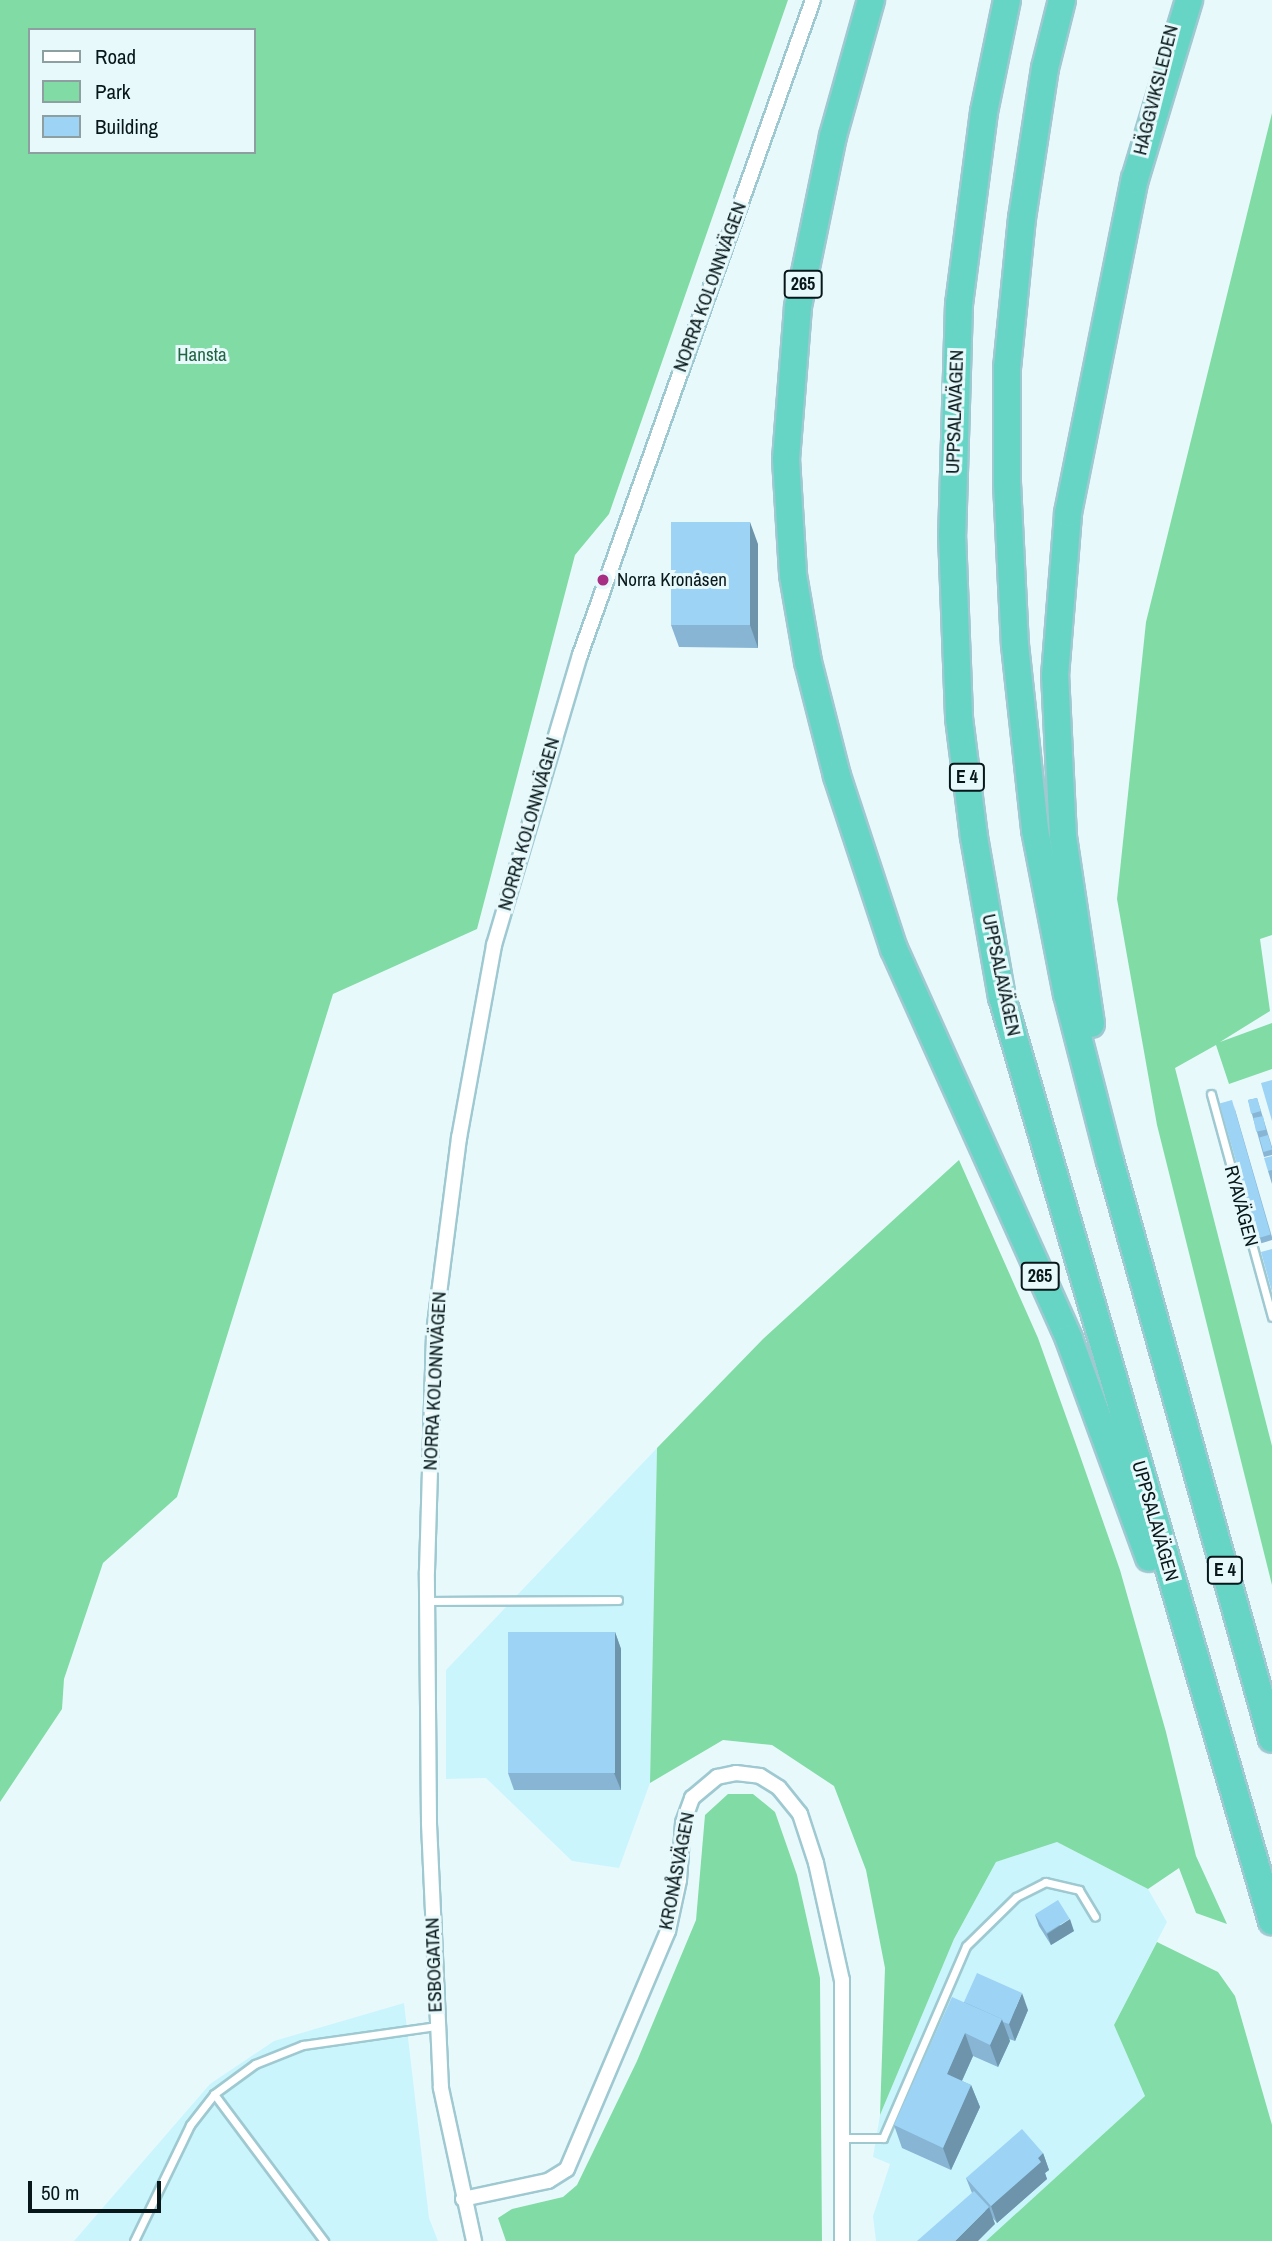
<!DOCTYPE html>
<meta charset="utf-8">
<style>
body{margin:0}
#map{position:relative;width:1272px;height:2241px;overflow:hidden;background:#e8f9fc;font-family:"Archivo Narrow",sans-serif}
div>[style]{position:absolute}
.built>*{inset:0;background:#cbf5fd}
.green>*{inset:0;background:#81dba5}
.roads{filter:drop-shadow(2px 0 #9fc9d1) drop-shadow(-2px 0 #9fc9d1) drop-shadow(0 2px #9fc9d1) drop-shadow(0 -2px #9fc9d1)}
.service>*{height:7px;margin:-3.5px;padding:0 3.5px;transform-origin:3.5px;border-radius:3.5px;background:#fff}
.minor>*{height:14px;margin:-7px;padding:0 7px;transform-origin:7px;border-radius:7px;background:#fff}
.motorway>*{height:26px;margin:-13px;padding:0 13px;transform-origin:13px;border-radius:13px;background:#67d5c5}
.wall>*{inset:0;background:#87b5d3}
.shaded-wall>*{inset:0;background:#6e94ac}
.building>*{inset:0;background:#9dd3f5;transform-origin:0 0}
.dots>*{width:19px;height:19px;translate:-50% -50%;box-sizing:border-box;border:4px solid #e8f9fc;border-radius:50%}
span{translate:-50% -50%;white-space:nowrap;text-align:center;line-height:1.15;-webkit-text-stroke:6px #e8f9fc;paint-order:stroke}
.shield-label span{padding:2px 5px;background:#e8f9fc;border:2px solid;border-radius:5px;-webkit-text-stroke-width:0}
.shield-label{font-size:18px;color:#07171a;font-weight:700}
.street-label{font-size:19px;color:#07171a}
.park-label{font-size:19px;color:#216642}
.poi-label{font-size:19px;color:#07171a}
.left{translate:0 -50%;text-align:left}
.legend{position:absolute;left:28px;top:28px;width:228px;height:126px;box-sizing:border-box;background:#e8f9fc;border:2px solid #8e9fa2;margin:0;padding:9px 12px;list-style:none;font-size:21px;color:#07171a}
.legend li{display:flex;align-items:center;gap:14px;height:35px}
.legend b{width:35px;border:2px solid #8e9fa2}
.scale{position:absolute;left:28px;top:2181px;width:133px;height:32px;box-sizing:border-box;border:4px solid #07171a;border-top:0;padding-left:9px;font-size:21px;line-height:24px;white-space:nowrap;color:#07171a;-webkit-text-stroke:5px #e8f9fc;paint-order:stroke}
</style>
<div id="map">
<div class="built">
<div style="clip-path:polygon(657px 1448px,650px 1783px,619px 1868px,572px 1861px,486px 1778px,446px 1779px,446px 1670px)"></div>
<div style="clip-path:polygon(1057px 1842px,1148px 1889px,1167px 1922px,1114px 2025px,1145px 2096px,986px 2241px,876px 2241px,873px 2216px,890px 2164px,873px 2157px,880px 2115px,954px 1939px,996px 1862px)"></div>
<div style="clip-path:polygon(404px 2003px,429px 2218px,438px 2241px,74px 2241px,210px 2084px,274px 2041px)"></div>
</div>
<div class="green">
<div style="clip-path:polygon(evenodd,0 0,788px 0,609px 514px,575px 555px,477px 929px,333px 994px,177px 1497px,103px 1563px,64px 1679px,62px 1709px,0 1802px,0 0,30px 30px,254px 30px,254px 152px,30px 152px,30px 30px)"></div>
<div style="clip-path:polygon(1272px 113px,1272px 935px,1260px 939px,1270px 1011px,1220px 1042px,1272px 1023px,1272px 1069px,1229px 1084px,1216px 1045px,1175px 1068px,1272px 1446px,1272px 1585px,1157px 1125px,1117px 899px,1146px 622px)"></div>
<div style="clip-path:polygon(959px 1160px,1038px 1338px,1078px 1450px,1120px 1570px,1166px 1732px,1196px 1856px,1227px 1924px,1196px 1913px,1179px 1868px,1148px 1889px,1057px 1842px,996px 1862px,954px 1939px,880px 2115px,885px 1968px,866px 1870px,834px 1786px,772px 1745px,723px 1740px,650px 1783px,657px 1448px,763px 1339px)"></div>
<div style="clip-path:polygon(728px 1794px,753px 1794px,775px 1812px,797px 1875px,820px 1978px,822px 2241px,506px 2241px,498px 2218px,512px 2209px,563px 2197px,577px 2185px,637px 2061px,696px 1920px,705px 1815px)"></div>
<div style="clip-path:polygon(1157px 1942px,1218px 1972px,1235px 1996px,1272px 2125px,1272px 2241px,986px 2241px,1145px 2096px,1114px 2025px)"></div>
</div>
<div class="roads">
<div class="service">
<div style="left:1211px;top:1094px;width:231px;rotate:74.7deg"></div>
<div style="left:428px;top:1601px;width:190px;rotate:-0.3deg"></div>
<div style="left:214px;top:2094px;width:184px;rotate:53.2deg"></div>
<div style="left:842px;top:2138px;width:41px"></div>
<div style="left:883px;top:2138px;width:209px;rotate:-66.6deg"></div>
<div style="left:966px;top:1946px;width:70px;rotate:-44.4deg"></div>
<div style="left:1016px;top:1897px;width:33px;rotate:-27deg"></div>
<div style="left:1045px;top:1882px;width:35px;rotate:13deg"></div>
<div style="left:1079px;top:1890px;width:31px;rotate:59deg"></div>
<div style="left:134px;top:2241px;width:129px;rotate:-64.2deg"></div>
<div style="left:190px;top:2125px;width:39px;rotate:-52deg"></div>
<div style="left:214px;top:2094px;width:51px;rotate:-36.2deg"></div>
<div style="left:255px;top:2064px;width:52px;rotate:-21.6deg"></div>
<div style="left:303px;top:2045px;width:134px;rotate:-8.1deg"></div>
</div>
<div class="minor">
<div style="left:463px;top:2199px;width:87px;rotate:-12deg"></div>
<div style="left:548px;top:2181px;width:22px;rotate:-32deg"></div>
<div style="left:567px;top:2169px;width:259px;rotate:-67deg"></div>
<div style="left:668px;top:1931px;width:52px;rotate:-77.8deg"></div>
<div style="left:679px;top:1880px;width:57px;rotate:-86deg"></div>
<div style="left:683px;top:1823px;width:27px;rotate:-70deg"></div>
<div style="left:692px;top:1798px;width:33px;rotate:-40deg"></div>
<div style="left:717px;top:1777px;width:19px;rotate:-12deg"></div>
<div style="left:736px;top:1773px;width:24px;rotate:7deg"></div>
<div style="left:760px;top:1776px;width:22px;rotate:32deg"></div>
<div style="left:779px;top:1788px;width:33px;rotate:51deg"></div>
<div style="left:800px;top:1814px;width:52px;rotate:71.9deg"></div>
<div style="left:816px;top:1863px;width:120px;rotate:77.5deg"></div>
<div style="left:842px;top:1980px;width:261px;rotate:90deg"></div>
<div style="left:474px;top:2241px;width:157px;rotate:-102.2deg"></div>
<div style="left:441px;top:2088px;width:266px;rotate:-92.6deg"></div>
<div style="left:429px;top:1822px;width:251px;rotate:-90.5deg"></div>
<div style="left:427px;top:1571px;width:238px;rotate:-88.3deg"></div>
<div style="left:434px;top:1333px;width:197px;rotate:-82.7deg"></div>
<div style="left:459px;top:1138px;width:196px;rotate:-79.7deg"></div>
<div style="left:494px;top:945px;width:302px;rotate:-73.5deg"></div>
<div style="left:580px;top:655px;width:695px;rotate:-70.42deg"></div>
</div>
<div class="motorway">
<div style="left:871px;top:0;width:141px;rotate:105.6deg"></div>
<div style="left:833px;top:136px;width:175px;rotate:101.6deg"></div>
<div style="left:798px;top:307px;width:152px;rotate:94.5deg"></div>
<div style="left:786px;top:459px;width:116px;rotate:86.5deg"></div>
<div style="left:793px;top:575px;width:88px;rotate:80.2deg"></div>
<div style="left:808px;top:662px;width:118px;rotate:75.7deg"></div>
<div style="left:837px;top:776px;width:182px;rotate:71.8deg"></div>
<div style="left:894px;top:949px;width:427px;rotate:65.8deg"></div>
<div style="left:1069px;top:1339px;width:233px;rotate:69.9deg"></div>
<div style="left:1007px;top:0;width:114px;rotate:101.6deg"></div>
<div style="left:984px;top:112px;width:194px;rotate:97.4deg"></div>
<div style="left:959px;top:304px;width:230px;rotate:91.7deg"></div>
<div style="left:952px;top:534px;width:184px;rotate:87.8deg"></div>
<div style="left:959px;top:718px;width:120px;rotate:82.8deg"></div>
<div style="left:974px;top:837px;width:162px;rotate:80.1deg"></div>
<div style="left:1002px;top:997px;width:963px;rotate:73.71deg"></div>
<div style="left:1062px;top:0;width:70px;rotate:104deg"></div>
<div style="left:1045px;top:68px;width:152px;rotate:98.7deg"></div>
<div style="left:1022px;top:218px;width:150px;rotate:95.7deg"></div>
<div style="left:1007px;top:367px;width:116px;rotate:90deg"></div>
<div style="left:1007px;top:483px;width:162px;rotate:87.2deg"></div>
<div style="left:1015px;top:645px;width:186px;rotate:83.8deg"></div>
<div style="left:1035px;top:830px;width:167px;rotate:79deg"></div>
<div style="left:1067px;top:994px;width:172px;rotate:75.6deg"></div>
<div style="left:1110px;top:1161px;width:600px;rotate:74.34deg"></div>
<div style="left:1091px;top:1024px;width:189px;rotate:-98.5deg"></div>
<div style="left:1063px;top:837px;width:161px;rotate:-92.8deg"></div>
<div style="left:1055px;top:676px;width:164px;rotate:-85.4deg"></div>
<div style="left:1068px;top:513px;width:341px;rotate:-78.7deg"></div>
<div style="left:1135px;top:179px;width:187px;rotate:-73.2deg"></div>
</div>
</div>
<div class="wall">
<div style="clip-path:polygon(758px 544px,758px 648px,679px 647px,671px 625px)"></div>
<div style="clip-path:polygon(1257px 1098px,1272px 1147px,1272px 1155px,1264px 1157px,1248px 1100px)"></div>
<div style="clip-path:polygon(1234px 1106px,1272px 1237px,1272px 1240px,1259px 1244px,1257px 1238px)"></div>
<div style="clip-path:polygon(1272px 1156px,1272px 1184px,1268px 1171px)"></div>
<div style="clip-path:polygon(615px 1632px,621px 1649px,621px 1790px,514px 1790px,508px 1773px)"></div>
<div style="clip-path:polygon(1035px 1915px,1074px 1931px,1051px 1945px,1039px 1926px)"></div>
<div style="clip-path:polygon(964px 2002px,1028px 2010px,1015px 2041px,1009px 2039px,1010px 2041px,998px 2067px,973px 2056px,962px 2081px,971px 2085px,980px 2107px,951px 2170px,902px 2148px,894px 2125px)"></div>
<div style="clip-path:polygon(1043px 2153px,1049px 2170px,1045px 2173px,1047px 2179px,997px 2223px,992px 2217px,995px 2224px,972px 2193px,966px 2178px)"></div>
</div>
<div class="shaded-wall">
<div style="clip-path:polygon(750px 522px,758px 544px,758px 648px,750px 625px)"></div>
<div style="clip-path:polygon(615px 1632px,621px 1649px,621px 1790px,614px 1773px)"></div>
<div style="clip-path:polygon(1070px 1919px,1074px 1931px,1051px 1945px,1047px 1934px)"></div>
<div style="clip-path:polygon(1022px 1993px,1028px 2010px,1015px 2041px,1009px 2024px)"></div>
<div style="clip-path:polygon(1002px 2019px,1010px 2041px,998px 2067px,990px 2045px)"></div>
<div style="clip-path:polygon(965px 2033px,973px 2056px,955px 2096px,947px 2074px)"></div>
<div style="clip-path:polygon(971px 2085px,980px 2107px,951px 2170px,943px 2148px)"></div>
<div style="clip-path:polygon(1043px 2153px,1049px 2170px,1045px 2173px,1047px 2179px,997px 2223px,991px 2206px)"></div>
<div style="clip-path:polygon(989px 2207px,995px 2224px,978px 2241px,955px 2241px)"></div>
</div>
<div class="building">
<div style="left:671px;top:522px;width:79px;height:103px"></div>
<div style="clip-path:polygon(1272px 1080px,1272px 1121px,1261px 1083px)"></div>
<div style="clip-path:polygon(1257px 1098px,1261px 1111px,1251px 1114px,1248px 1100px)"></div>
<div style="left:1232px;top:1100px;width:140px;height:13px;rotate:74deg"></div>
<div style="left:1263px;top:1116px;width:14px;height:10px;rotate:78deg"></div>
<div style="left:1268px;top:1135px;width:15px;height:9px;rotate:74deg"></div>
<div style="clip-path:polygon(1272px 1156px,1272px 1170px,1268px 1171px,1264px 1158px)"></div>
<div style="clip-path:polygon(1272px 1249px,1272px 1292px,1261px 1252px)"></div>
<div style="left:508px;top:1632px;width:107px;height:141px"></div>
<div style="left:1058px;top:1900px;width:22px;height:27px;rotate:58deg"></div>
<div style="clip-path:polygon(977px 1973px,1022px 1993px,1009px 2024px,1003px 2022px,1002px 2019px,964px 2002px)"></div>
<div style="clip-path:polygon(952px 1997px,1002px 2019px,990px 2045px,965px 2033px,947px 2074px,971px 2085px,943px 2148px,894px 2125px)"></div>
<div style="clip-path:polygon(1022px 2129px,1043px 2153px,1038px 2158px,1041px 2162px,991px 2206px,966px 2178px)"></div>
<div style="clip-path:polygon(974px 2191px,989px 2207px,955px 2241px,917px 2241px)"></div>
</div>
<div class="dots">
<div style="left:603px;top:580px;background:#a72e83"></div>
</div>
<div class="shield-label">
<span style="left:803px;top:284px">265</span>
<span style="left:967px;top:777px">E 4</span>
<span style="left:1040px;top:1276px">265</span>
<span style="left:1225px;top:1570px">E 4</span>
</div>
<div class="street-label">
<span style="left:1156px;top:90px;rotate:-76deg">HÄGGVIKSLEDEN</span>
<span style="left:710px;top:287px;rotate:-70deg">NORRA KOLONNVÄGEN</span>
<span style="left:955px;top:412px;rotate:-88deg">UPPSALAVÄGEN</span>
<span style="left:529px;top:824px;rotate:-74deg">NORRA KOLONNVÄGEN</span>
<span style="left:1001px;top:975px;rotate:78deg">UPPSALAVÄGEN</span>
<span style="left:1241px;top:1206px;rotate:75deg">RYAVÄGEN</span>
<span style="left:435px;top:1381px;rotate:-87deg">NORRA KOLONNVÄGEN</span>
<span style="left:1155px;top:1521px;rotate:74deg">UPPSALAVÄGEN</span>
<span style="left:677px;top:1871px;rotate:-79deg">KRONÅSVÄGEN</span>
<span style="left:434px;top:1965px;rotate:-92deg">ESBOGATAN</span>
</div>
<div class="park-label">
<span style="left:202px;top:355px">Hansta</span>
</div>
<div class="poi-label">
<span class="left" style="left:617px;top:580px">Norra Kronåsen</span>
</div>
<ul class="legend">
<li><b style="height:9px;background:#fff"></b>Road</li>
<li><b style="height:19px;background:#81dba5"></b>Park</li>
<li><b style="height:19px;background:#9dd3f5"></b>Building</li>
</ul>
<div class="scale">50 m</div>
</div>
